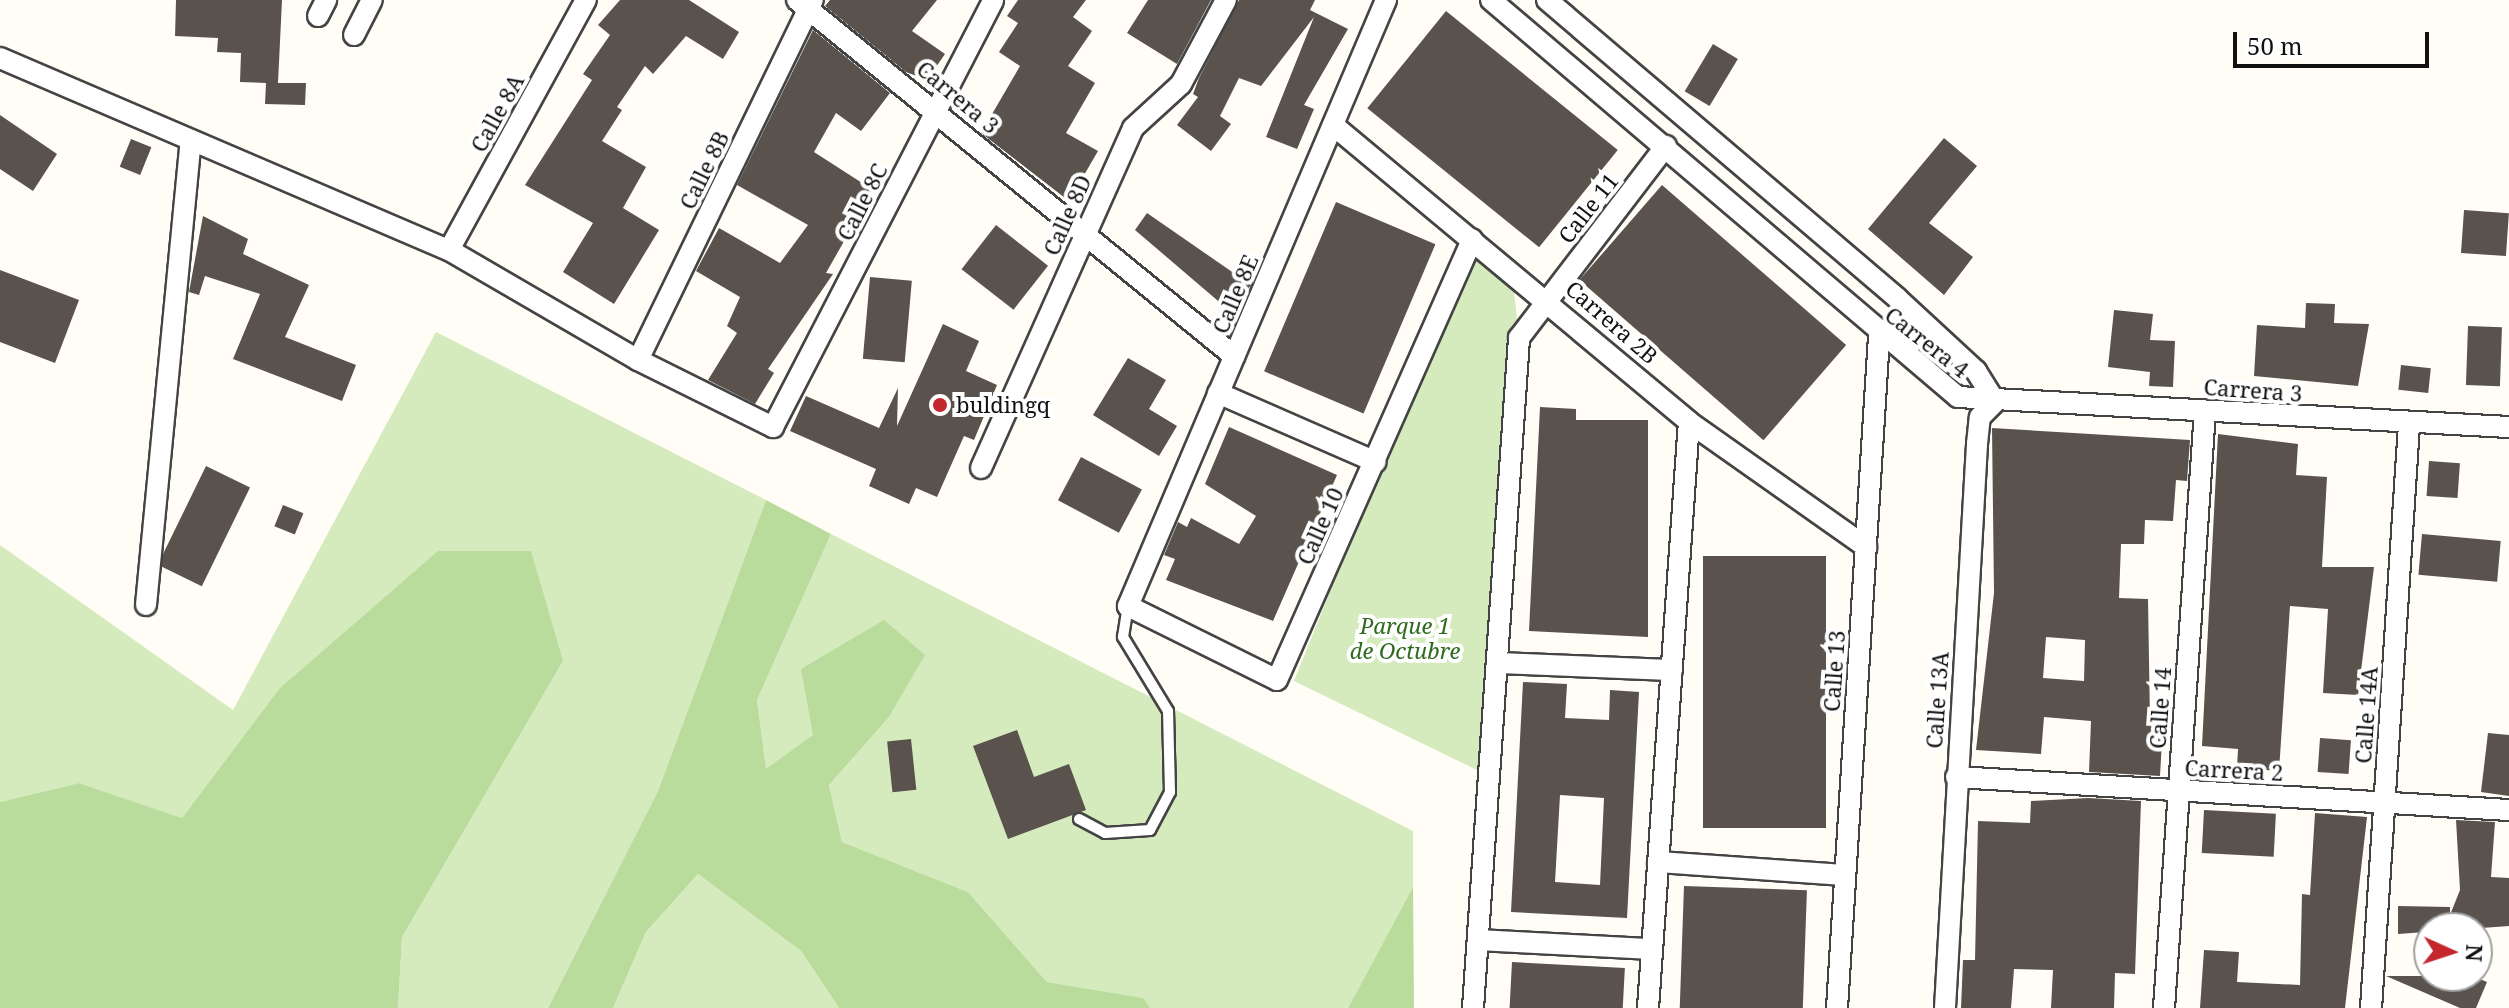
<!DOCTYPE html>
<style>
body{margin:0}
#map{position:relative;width:2509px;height:1008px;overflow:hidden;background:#fffdf5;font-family:"Noto Serif",serif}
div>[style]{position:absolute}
.green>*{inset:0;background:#d5ebbd}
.forest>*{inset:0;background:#b9dc9c}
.building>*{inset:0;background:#5a524d;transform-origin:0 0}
.roads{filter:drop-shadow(2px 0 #444) drop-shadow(-2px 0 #444) drop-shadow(0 2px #444) drop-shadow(0 -2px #444)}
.service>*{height:10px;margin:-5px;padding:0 5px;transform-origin:5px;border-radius:5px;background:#fff}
.minor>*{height:20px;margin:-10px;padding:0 10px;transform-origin:10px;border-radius:10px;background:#fff}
.dots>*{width:22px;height:22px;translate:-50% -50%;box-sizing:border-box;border:4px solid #fff;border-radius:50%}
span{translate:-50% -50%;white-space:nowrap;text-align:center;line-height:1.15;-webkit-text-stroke:8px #fff;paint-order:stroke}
.street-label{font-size:22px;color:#111}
.poi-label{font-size:22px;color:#111}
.left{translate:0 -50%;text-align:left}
.park-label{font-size:22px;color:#2f6b1f;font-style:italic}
.north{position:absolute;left:2413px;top:912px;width:80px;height:80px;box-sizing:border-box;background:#fff;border:2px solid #a0a0a0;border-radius:50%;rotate:93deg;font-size:22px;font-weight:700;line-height:32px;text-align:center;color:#111}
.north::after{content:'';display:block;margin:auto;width:28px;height:36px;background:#c4262e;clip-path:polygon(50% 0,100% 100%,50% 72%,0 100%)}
.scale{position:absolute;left:2233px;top:32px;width:196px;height:36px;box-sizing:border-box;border:4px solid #111;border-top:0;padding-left:10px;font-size:24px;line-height:28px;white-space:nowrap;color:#111;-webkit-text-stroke:6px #fff;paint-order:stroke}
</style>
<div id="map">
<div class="green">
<div style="clip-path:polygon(1472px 239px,1512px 271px,1519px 338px,1481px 772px,1294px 681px)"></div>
<div style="clip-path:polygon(436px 332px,766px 500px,658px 791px,548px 1008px,398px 1008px,402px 937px,563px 661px,279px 689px,182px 818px,79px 783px,0 802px,0 545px,233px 710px)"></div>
<div style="clip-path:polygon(831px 534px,1413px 831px,1413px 887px,1348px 1008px,1150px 1008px,1142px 998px,1047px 982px,968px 892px,842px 842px,829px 785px,889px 717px,924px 655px,766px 770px,757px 700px)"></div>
<div style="clip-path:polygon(698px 874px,801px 951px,839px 1008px,613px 1008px,646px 932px)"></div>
</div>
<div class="forest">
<div style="clip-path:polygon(766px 500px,831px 534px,757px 700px,766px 769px,813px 735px,801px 669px,884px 620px,925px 655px,889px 717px,829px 785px,842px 842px,968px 892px,1047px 982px,1143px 998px,1150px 1008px,839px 1008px,801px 951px,698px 874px,646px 932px,613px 1008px,548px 1008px,658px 791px)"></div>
<div style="clip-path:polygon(438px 551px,531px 551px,563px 661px,402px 937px,398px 1008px,0 1008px,0 802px,79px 783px,182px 818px,279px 689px)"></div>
<div style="clip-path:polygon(1413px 887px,1414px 1008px,1348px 1008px)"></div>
</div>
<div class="building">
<div style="clip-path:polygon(176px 0,282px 0,278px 83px,306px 83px,305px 105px,265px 104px,266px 83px,240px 82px,241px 53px,217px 52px,218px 38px,175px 36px)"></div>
<div style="clip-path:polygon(620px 0,689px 0,739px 32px,723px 59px,686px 36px,653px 74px,645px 66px,617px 107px,622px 110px,602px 141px,646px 167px,623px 208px,659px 230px,614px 304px,563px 272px,593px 223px,525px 185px,592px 80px,583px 74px,610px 35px,598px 25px)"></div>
<div style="clip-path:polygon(830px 0,937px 0,912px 31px,945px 54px,927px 80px,906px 72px,825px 6px)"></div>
<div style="clip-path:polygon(1018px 0,1086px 0,1073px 17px,1092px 31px,1068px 66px,1095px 83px,1066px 133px,1098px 151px,1069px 201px,981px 133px,1020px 66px,999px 52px,1018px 23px,1007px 16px)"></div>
<div style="clip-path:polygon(1148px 0,1211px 0,1177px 64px,1127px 33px)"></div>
<div style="clip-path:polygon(1239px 0,1315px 0,1310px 10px,1348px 29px,1304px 105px,1314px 109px,1297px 149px,1266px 137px,1314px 17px,1261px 86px,1239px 78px,1220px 116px,1231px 124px,1211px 151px,1177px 125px,1198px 97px,1193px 94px,1199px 78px)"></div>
<div style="left:1446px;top:11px;width:221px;height:125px;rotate:39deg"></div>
<div style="clip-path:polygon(813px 30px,890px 93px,861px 131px,836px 113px,814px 152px,873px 190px,826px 273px,833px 274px,768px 369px,774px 373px,755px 404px,708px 380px,737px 333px,727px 326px,740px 297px,696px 271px,719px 228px,780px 263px,808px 225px,737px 185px)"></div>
<div style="left:1713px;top:44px;width:29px;height:55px;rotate:31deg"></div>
<div style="clip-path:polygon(0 115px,57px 154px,33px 191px,0 169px)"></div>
<div style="clip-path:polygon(1944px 138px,1977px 166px,1929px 223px,1973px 257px,1944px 295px,1868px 229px)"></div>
<div style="left:131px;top:139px;width:22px;height:30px;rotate:22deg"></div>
<div style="left:1662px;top:185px;width:244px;height:126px;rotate:41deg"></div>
<div style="left:1336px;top:202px;width:108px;height:184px;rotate:23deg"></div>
<div style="left:2464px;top:210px;width:45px;height:43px;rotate:4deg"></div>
<div style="clip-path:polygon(1147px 213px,1251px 285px,1231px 312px,1135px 230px)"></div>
<div style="clip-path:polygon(203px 216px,248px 239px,243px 254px,309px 285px,285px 337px,356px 365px,342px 401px,233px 359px,260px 294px,205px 276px,199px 295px,189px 292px)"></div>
<div style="left:996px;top:225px;width:66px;height:56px;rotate:38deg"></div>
<div style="clip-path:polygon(0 270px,79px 300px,55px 363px,0 342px)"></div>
<div style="left:870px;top:277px;width:42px;height:82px;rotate:5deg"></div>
<div style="clip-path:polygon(2306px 303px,2335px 304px,2334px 323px,2369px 324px,2358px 386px,2254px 376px,2257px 325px,2305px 328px)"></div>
<div style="clip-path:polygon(2114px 310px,2153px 314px,2150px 340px,2175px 341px,2173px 387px,2149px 386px,2150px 372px,2108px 367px)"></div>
<div style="clip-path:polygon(943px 324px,979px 341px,966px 371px,997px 385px,974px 440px,964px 436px,937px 497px,916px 488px,909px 504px,869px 486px,876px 469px,790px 431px,806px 396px,879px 428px,898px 388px,897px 426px)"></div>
<div style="left:2468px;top:326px;width:34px;height:59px;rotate:2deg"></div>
<div style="clip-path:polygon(1128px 358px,1166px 380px,1149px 409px,1177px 426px,1159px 456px,1093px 415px)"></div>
<div style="left:2401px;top:365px;width:30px;height:25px;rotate:6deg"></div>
<div style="clip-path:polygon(1540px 407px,1576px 409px,1576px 420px,1648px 420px,1648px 637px,1529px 631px)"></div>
<div style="clip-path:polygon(1229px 427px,1337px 475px,1273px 621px,1166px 580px,1175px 559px,1164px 555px,1178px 522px,1187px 527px,1191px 518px,1239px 544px,1256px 516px,1205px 484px)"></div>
<div style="clip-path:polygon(evenodd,1992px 428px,2190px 440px,2187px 481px,2176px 480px,2173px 521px,2145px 520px,2144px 544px,2121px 544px,2119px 598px,2148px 599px,2150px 722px,2163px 723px,2160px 776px,2089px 772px,2091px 721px,2044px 717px,2041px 754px,1976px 750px,1994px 593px,1992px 428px,2046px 637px,2085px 640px,2084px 681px,2043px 678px,2046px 637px)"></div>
<div style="clip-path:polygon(2218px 434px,2298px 444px,2296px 475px,2327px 477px,2322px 567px,2374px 567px,2358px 695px,2323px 693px,2328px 609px,2290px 606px,2279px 771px,2237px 768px,2238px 749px,2202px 746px)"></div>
<div style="left:1081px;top:457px;width:69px;height:49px;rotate:28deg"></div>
<div style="left:2429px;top:461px;width:31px;height:35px;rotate:4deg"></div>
<div style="left:206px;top:466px;width:49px;height:110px;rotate:26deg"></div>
<div style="left:283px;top:505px;width:22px;height:23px;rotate:22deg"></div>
<div style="left:2422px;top:534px;width:79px;height:41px;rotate:5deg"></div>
<div style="left:1703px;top:556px;width:123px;height:272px"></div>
<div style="clip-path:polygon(evenodd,1523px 682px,1567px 684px,1565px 718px,1609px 720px,1610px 690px,1639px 692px,1627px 918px,1511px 912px,1523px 682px,1560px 795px,1604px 798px,1600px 885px,1555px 882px,1560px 795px)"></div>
<div style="clip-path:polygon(1017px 730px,1034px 777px,1069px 764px,1086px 810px,1008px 839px,973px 746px)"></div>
<div style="clip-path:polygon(2488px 733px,2509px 735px,2509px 796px,2481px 792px)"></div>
<div style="left:2320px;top:738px;width:31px;height:34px;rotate:4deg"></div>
<div style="left:911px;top:739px;width:51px;height:24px;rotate:84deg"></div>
<div style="clip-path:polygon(2088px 798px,2141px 801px,2135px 974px,2115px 973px,2114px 1008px,2051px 1008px,2053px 970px,2014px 969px,2011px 1008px,1961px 1008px,1963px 960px,1975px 960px,1978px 821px,2030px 823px,2031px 801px)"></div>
<div style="left:2204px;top:810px;width:72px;height:43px;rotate:3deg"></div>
<div style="clip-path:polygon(2315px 813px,2367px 817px,2345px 1008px,2200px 1008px,2204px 950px,2239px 952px,2237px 982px,2300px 985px,2302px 894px,2310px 895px)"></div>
<div style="clip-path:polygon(2456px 820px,2495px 822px,2491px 877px,2509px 878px,2509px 926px,2398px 934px,2398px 906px,2450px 907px,2450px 915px,2460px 890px)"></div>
<div style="left:1684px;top:886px;width:123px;height:122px;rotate:2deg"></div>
<div style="left:1512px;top:962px;width:113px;height:46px;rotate:3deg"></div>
<div style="clip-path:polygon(2386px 976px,2473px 976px,2487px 982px,2476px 1008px,2460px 1008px)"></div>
</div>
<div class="roads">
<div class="service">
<div style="left:1079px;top:819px;width:30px;rotate:28deg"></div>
<div style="left:1105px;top:833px;width:45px;rotate:-3.8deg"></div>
<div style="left:1150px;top:830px;width:43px;rotate:-62.2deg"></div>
<div style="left:1170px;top:792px;width:81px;rotate:-91.4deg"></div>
<div style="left:1168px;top:711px;width:87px;rotate:-121.3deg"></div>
<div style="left:1123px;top:637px;width:31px;rotate:-81deg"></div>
</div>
<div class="minor">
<div style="left:797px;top:0;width:564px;rotate:39.17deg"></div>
<div style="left:1386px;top:0;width:659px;rotate:113.06deg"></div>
<div style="left:1128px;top:606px;width:166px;rotate:26.4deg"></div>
<div style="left:1277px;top:680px;width:482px;rotate:-66.1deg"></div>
<div style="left:1491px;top:0;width:613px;rotate:40.37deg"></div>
<div style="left:1958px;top:397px;width:552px;rotate:3.12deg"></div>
<div style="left:1547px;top:0;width:460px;rotate:40.4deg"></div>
<div style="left:1897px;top:298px;width:108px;rotate:42.7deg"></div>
<div style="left:1976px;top:371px;width:36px;rotate:58deg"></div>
<div style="left:318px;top:16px;width:18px;rotate:-63deg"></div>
<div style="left:354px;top:35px;width:39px;rotate:-63deg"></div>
<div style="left:0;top:58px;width:488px;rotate:23.2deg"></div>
<div style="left:449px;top:250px;width:219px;rotate:30.2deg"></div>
<div style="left:638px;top:360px;width:151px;rotate:26.4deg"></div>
<div style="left:773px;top:427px;width:480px;rotate:-62.7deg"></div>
<div style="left:1333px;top:125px;width:464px;rotate:39.8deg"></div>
<div style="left:1689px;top:422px;width:217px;rotate:35.2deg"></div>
<div style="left:449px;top:250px;width:285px;rotate:-61.3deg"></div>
<div style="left:638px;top:360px;width:400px;rotate:-64.1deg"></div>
<div style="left:1218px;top:393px;width:172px;rotate:23.6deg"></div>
<div style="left:981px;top:468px;width:372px;rotate:-65.9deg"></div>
<div style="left:1133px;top:128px;width:65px;rotate:-42.5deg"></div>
<div style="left:1181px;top:84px;width:95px;rotate:-61.8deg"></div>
<div style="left:146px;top:605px;width:466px;rotate:-84.5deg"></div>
<div style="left:1497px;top:663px;width:175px;rotate:2.3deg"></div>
<div style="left:1956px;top:777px;width:554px;rotate:3.42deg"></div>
<div style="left:1658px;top:862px;width:187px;rotate:4deg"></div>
<div style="left:1478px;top:940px;width:174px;rotate:3deg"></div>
<div style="left:1473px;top:1008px;width:672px;rotate:-86.07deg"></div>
<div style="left:1519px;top:338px;width:242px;rotate:-52.6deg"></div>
<div style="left:1648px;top:1008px;width:587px;rotate:-86deg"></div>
<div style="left:1837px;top:1008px;width:673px;rotate:-86.42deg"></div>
<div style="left:1945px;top:1008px;width:565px;rotate:-86.75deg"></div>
<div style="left:1977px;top:444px;width:27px;rotate:-84deg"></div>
<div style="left:1980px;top:417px;width:21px;rotate:-45deg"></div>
<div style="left:2164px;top:1008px;width:598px;rotate:-86.07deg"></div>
<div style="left:2371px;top:1008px;width:584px;rotate:-86.27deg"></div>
</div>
</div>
<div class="dots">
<div style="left:940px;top:405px;background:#c4262e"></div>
</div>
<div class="street-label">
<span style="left:958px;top:97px;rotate:40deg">Carrera 3</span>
<span style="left:497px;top:113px;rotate:-61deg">Calle 8A</span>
<span style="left:704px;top:170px;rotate:-64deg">Calle 8B</span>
<span style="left:862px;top:202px;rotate:-63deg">Calle 8C</span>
<span style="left:1588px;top:208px;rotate:-52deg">Calle 11</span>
<span style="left:1067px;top:215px;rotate:-66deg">Calle 8D</span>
<span style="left:1235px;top:294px;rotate:-67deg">Calle 8E</span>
<span style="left:1612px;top:322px;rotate:41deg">Carrera 2B</span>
<span style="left:1927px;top:342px;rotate:38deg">Carrera 4</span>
<span style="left:2253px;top:390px;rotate:4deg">Carrera 3</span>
<span style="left:1320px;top:526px;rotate:-66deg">Calle 10</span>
<span style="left:1834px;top:671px;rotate:-86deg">Calle 13</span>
<span style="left:1937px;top:700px;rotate:-86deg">Calle 13A</span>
<span style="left:2160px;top:708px;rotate:-86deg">Calle 14</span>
<span style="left:2366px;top:715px;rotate:-86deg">Calle 14A</span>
<span style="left:2234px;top:770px;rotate:3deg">Carrera 2</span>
</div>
<div class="poi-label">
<span class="left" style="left:956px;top:405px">buldingq</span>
</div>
<div class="park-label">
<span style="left:1405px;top:638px">Parque 1<br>de Octubre</span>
</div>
<div class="north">N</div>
<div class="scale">50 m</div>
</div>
